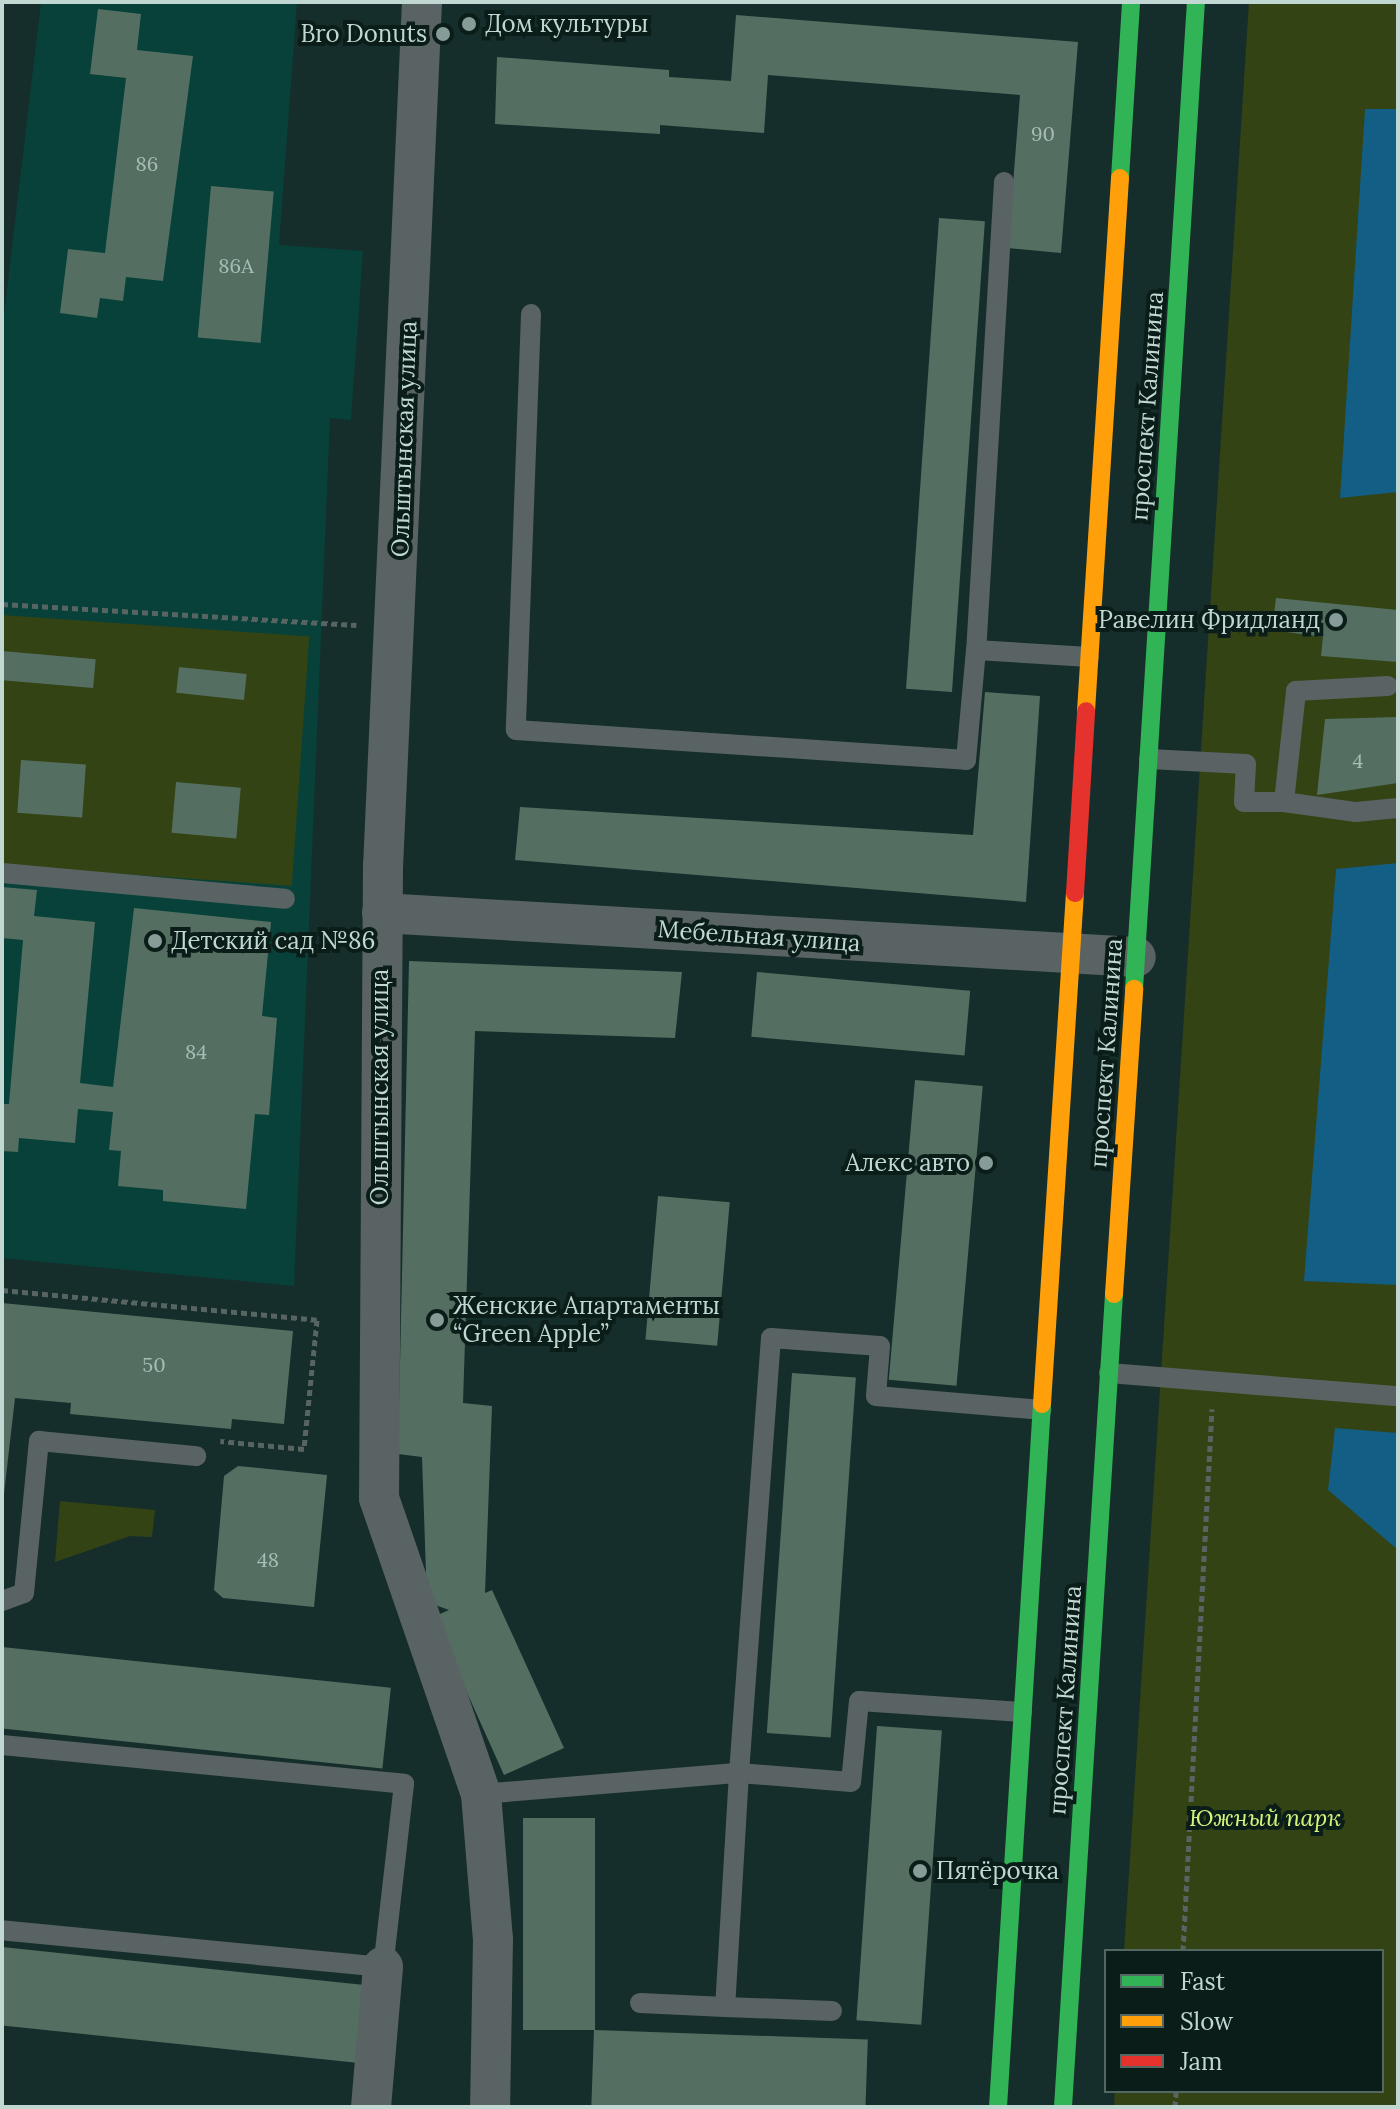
<!DOCTYPE html>
<meta charset="utf-8">
<style>
body{margin:0}
#map{position:relative;width:1400px;height:2109px;overflow:hidden;background:#162e2b;font-family:Lora,serif}
div>[style]{position:absolute}
.built>*{inset:0;background:#084139}
.green>*{inset:0;background:#344314;transform-origin:0 0}
.water>*{inset:0;background:#125e84}
.building>*{inset:0;background:#546f61;transform-origin:0 0}
.path>*{height:5px;margin-top:-2.5px;transform-origin:0;background:repeating-linear-gradient(90deg,#576462 0 6px,transparent 0 10px)}
.lane>*{height:20px;margin:-10px;padding:0 10px;transform-origin:10px;border-radius:10px;background:#596363}
.street>*{height:40px;margin:-20px;padding:0 20px;transform-origin:20px;border-radius:20px;background:#596363}
.fast>*{height:18px;margin:-9px;padding:0 9px;transform-origin:9px;border-radius:9px;background:#30b455}
.slow>*{height:18px;margin:-9px;padding:0 9px;transform-origin:9px;border-radius:9px;background:#ff9f0a}
.jam>*{height:18px;margin:-9px;padding:0 9px;transform-origin:9px;border-radius:9px;background:#e5322d}
.dots>*{width:22px;height:22px;translate:-50% -50%;box-sizing:border-box;border:4px solid #0b1d19;border-radius:50%}
span{translate:-50% -50%;white-space:nowrap;text-align:center;line-height:1.15;-webkit-text-stroke:8px #0b1d19;paint-order:stroke}
.number-label{font-size:20px;color:#a6beb6}
.number-label span{-webkit-text-stroke-width:0}
.poi-label{font-size:24px;color:#c1d8d2}
.left{translate:0 -50%;text-align:left}
.right{translate:-100% -50%;text-align:right}
.street-label{font-size:24px;color:#c1d8d2}
.park-label{font-size:24px;color:#d3f47a;font-style:italic}
.frame{position:absolute;inset:0;border:4px solid #c1d8d2;pointer-events:none}
.legend{position:absolute;left:1104px;top:1949px;width:280px;height:144px;box-sizing:border-box;background:#0b1d19;border:2px solid #546863;margin:0;padding:10px 14px;list-style:none;font-size:24px;color:#c1d8d2}
.legend li{display:flex;align-items:center;gap:16px;height:40px}
.legend b{width:40px;border:2px solid #546863}
</style>
<div id="map">
<div class="built">
<div style="clip-path:polygon(41px 2px,297px 2px,279px 245px,363px 251px,351px 420px,330px 418px,294px 1286px,2px 1258px,2px 332px)"></div>
</div>
<div class="green">
<div style="clip-path:polygon(1249px 2px,1398px 2px,1398px 2107px,1114px 2107px,1115px 2091px,1382px 2091px,1382px 1951px,1124px 1951px)"></div>
<div style="left:2px;top:615px;width:308px;height:250px;rotate:4deg"></div>
<div style="clip-path:polygon(60px 1501px,155px 1510px,152px 1537px,130px 1536px,55px 1562px)"></div>
</div>
<div class="water">
<div style="clip-path:polygon(1365px 109px,1398px 109px,1398px 492px,1340px 498px)"></div>
<div style="clip-path:polygon(1398px 863px,1398px 1285px,1304px 1281px,1336px 869px)"></div>
<div style="clip-path:polygon(1335px 1428px,1398px 1433px,1398px 1550px,1328px 1490px)"></div>
</div>
<div class="building">
<div style="clip-path:polygon(98px 9px,141px 14px,137px 50px,193px 56px,163px 281px,126px 277px,123px 301px,100px 298px,97px 318px,60px 313px,68px 249px,105px 253px,126px 78px,90px 74px)"></div>
<div style="clip-path:polygon(736px 15px,1078px 42px,1061px 253px,1008px 248px,1020px 95px,768px 75px,764px 133px,660px 125px,660px 134px,495px 124px,497px 57px,669px 70px,669px 77px,731px 81px)"></div>
<div style="left:211px;top:186px;width:63px;height:152px;rotate:5deg"></div>
<div style="left:939px;top:218px;width:46px;height:472px;rotate:4deg"></div>
<div style="clip-path:polygon(1276px 598px,1398px 610px,1398px 662px,1321px 656px,1323px 637px,1272px 630px)"></div>
<div style="left:2px;top:651px;width:94px;height:29px;rotate:5deg"></div>
<div style="left:179px;top:667px;width:68px;height:26px;rotate:6deg"></div>
<div style="clip-path:polygon(985px 692px,1040px 696px,1026px 902px,515px 860px,520px 807px,973px 835px)"></div>
<div style="clip-path:polygon(1398px 717px,1398px 783px,1317px 795px,1325px 719px)"></div>
<div style="left:21px;top:760px;width:65px;height:53px;rotate:4deg"></div>
<div style="left:176px;top:782px;width:65px;height:51px;rotate:5deg"></div>
<div style="clip-path:polygon(2px 887px,37px 890px,34px 916px,95px 922px,80px 1083px,113px 1087px,134px 908px,271px 922px,262px 1016px,277px 1018px,269px 1115px,255px 1114px,246px 1209px,163px 1201px,163px 1190px,118px 1186px,121px 1151px,109px 1150px,113px 1112px,78px 1109px,75px 1143px,19px 1138px,18px 1152px,2px 1151px,2px 1104px,9px 1104px,23px 940px,2px 938px)"></div>
<div style="clip-path:polygon(409px 961px,682px 972px,675px 1038px,475px 1031px,463px 1403px,492px 1406px,485px 1593px,492px 1590px,564px 1748px,504px 1775px,433px 1617px,449px 1610px,427px 1602px,422px 1457px,398px 1454px)"></div>
<div style="left:757px;top:972px;width:214px;height:65px;rotate:5deg"></div>
<div style="left:915px;top:1080px;width:68px;height:301px;rotate:5deg"></div>
<div style="left:658px;top:1196px;width:72px;height:144px;rotate:5deg"></div>
<div style="clip-path:polygon(2px 1303px,293px 1331px,284px 1424px,232px 1419px,231px 1429px,70px 1414px,71px 1403px,15px 1398px,2px 1511px)"></div>
<div style="left:792px;top:1373px;width:64px;height:361px;rotate:4deg"></div>
<div style="clip-path:polygon(238px 1466px,327px 1475px,314px 1607px,223px 1598px,214px 1590px,224px 1476px)"></div>
<div style="left:2px;top:1647px;width:391px;height:81px;rotate:6deg"></div>
<div style="left:877px;top:1726px;width:65px;height:295px;rotate:4deg"></div>
<div style="left:523px;top:1818px;width:72px;height:212px"></div>
<div style="left:2px;top:1947px;width:374px;height:78px;rotate:6deg"></div>
<div style="left:594px;top:2030px;width:274px;height:77px;rotate:2deg"></div>
</div>
<div class="path">
<div style="left:2px;top:604px;width:355px;rotate:3.4deg"></div>
<div style="left:2px;top:1290px;width:316px;rotate:5.4deg"></div>
<div style="left:317px;top:1320px;width:130px;rotate:95.8deg"></div>
<div style="left:304px;top:1449px;width:84px;rotate:-174.6deg"></div>
<div style="left:1183px;top:1951px;width:543px;rotate:-86.94deg"></div>
<div style="left:1175px;top:2107px;width:16px;rotate:-86deg"></div>
</div>
<div class="lane">
<div style="left:1004px;top:182px;width:469px;rotate:93.4deg"></div>
<div style="left:976px;top:650px;width:113px;rotate:3.5deg"></div>
<div style="left:531px;top:314px;width:416px;rotate:92.1deg"></div>
<div style="left:516px;top:730px;width:451px;rotate:3.8deg"></div>
<div style="left:966px;top:760px;width:110px;rotate:-84.8deg"></div>
<div style="left:1149px;top:759px;width:97px;rotate:3deg"></div>
<div style="left:1246px;top:764px;width:38px;rotate:93deg"></div>
<div style="left:1244px;top:802px;width:40px"></div>
<div style="left:1284px;top:802px;width:112px;rotate:-83.8deg"></div>
<div style="left:1296px;top:691px;width:92px;rotate:-3.1deg"></div>
<div style="left:1284px;top:802px;width:73px;rotate:7.9deg"></div>
<div style="left:1356px;top:812px;width:42px;rotate:-5.4deg"></div>
<div style="left:2px;top:873px;width:284px;rotate:5.2deg"></div>
<div style="left:1109px;top:1373px;width:290px;rotate:4.6deg"></div>
<div style="left:2px;top:1601px;width:23px;rotate:-20deg"></div>
<div style="left:24px;top:1593px;width:153px;rotate:-84.4deg"></div>
<div style="left:39px;top:1441px;width:158px;rotate:5.5deg"></div>
<div style="left:1022px;top:1712px;width:163px;rotate:-176.1deg"></div>
<div style="left:859px;top:1701px;width:81px;rotate:95.6deg"></div>
<div style="left:851px;top:1782px;width:112px;rotate:-175.4deg"></div>
<div style="left:739px;top:1773px;width:436px;rotate:-85.8deg"></div>
<div style="left:771px;top:1338px;width:109px;rotate:4.2deg"></div>
<div style="left:880px;top:1346px;width:50px;rotate:94.6deg"></div>
<div style="left:876px;top:1396px;width:166px;rotate:4.8deg"></div>
<div style="left:2px;top:1745px;width:404px;rotate:5.5deg"></div>
<div style="left:404px;top:1784px;width:184px;rotate:96.5deg"></div>
<div style="left:383px;top:1967px;width:383px;rotate:-174.5deg"></div>
<div style="left:481px;top:1794px;width:259px;rotate:-4.7deg"></div>
<div style="left:739px;top:1773px;width:234px;rotate:93.4deg"></div>
<div style="left:725px;top:2007px;width:107px;rotate:2.1deg"></div>
<div style="left:640px;top:2003px;width:85px;rotate:2.7deg"></div>
</div>
<div class="street">
<div style="left:422px;top:2px;width:865px;rotate:92.58deg"></div>
<div style="left:383px;top:866px;width:632px;rotate:90.36deg"></div>
<div style="left:379px;top:1498px;width:313px;rotate:71deg"></div>
<div style="left:481px;top:1794px;width:145px;rotate:85.3deg"></div>
<div style="left:493px;top:1939px;width:168px;rotate:91deg"></div>
<div style="left:382px;top:913px;width:755px;rotate:3.34deg"></div>
<div style="left:371px;top:2107px;width:141px;rotate:-85.1deg"></div>
</div>
<div class="fast">
<div style="left:1120px;top:178px;width:176px;rotate:-86.4deg"></div>
<div style="left:1134px;top:989px;width:989px;rotate:-86.41deg"></div>
<div style="left:998px;top:2107px;width:704px;rotate:-86.42deg"></div>
<div style="left:1063px;top:2107px;width:815px;rotate:-86.41deg"></div>
</div>
<div class="slow">
<div style="left:1086px;top:711px;width:534px;rotate:-86.35deg"></div>
<div style="left:1114px;top:1294px;width:306px;rotate:-86.2deg"></div>
<div style="left:1042px;top:1404px;width:512px;rotate:-86.31deg"></div>
</div>
<div class="jam">
<div style="left:1075px;top:893px;width:182px;rotate:-86.5deg"></div>
</div>
<div class="dots">
<div style="left:469px;top:24px;background:#859c98"></div>
<div style="left:443px;top:34px;background:#859c98"></div>
<div style="left:1336px;top:620px;background:#859c98"></div>
<div style="left:155px;top:941px;background:#859c98"></div>
<div style="left:986px;top:1163px;background:#859c98"></div>
<div style="left:437px;top:1320px;background:#859c98"></div>
<div style="left:920px;top:1871px;background:#859c98"></div>
</div>
<div class="number-label">
<span style="left:1043px;top:133px">90</span>
<span style="left:147px;top:163px">86</span>
<span style="left:236px;top:265px">86А</span>
<span style="left:1358px;top:760px">4</span>
<span style="left:196px;top:1051px">84</span>
<span style="left:154px;top:1364px">50</span>
<span style="left:268px;top:1559px">48</span>
</div>
<div class="poi-label">
<span class="left" style="left:485px;top:24px">Дом культуры</span>
<span class="right" style="left:427px;top:34px">Bro Donuts</span>
<span class="right" style="left:1320px;top:620px">Равелин Фридланд</span>
<span class="left" style="left:171px;top:941px">Детский сад №86</span>
<span class="right" style="left:970px;top:1163px">Алекс авто</span>
<span class="left" style="left:453px;top:1320px">Женские Апартаменты<br>“Green Apple”</span>
<span class="left" style="left:936px;top:1871px">Пятёрочка</span>
</div>
<div class="street-label">
<span style="left:1147px;top:406px;rotate:-86deg">проспект Калинина</span>
<span style="left:404px;top:439px;rotate:-88deg">Ольштынская улица</span>
<span style="left:759px;top:936px;rotate:4deg">Мебельная улица</span>
<span style="left:1106px;top:1053px;rotate:-86deg">проспект Калинина</span>
<span style="left:380px;top:1087px;rotate:-90deg">Ольштынская улица</span>
<span style="left:1065px;top:1700px;rotate:-86deg">проспект Калинина</span>
</div>
<div class="park-label">
<span style="left:1265px;top:1818px">Южный парк</span>
</div>
<div class="frame"></div>
<ul class="legend">
<li><b style="height:10px;background:#30b455"></b>Fast</li>
<li><b style="height:10px;background:#ff9f0a"></b>Slow</li>
<li><b style="height:10px;background:#e5322d"></b>Jam</li>
</ul>
</div>
